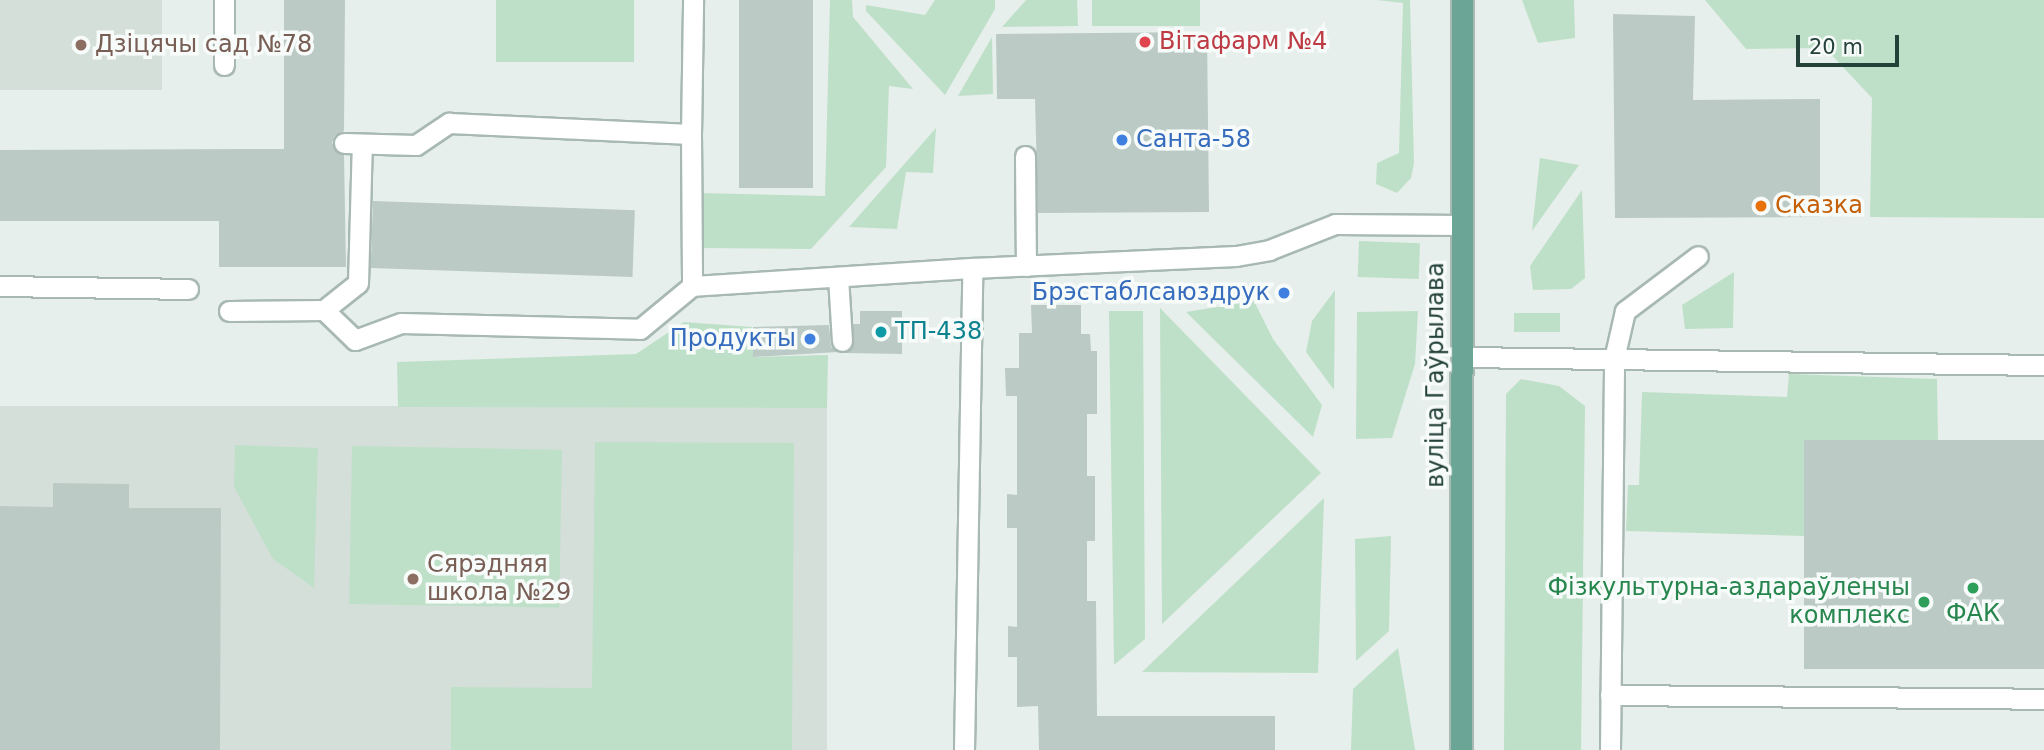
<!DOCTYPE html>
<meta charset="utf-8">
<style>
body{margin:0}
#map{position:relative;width:2044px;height:750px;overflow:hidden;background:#e6efeb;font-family:"DejaVu Sans",sans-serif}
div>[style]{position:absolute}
.built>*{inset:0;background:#d4dfda;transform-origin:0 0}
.green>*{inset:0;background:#bfe0c8;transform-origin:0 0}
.building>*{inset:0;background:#bbcac4;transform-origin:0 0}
.roads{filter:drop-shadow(2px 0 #a8b8b2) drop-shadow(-2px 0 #a8b8b2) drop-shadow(0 2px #a8b8b2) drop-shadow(0 -2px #a8b8b2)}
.lane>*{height:19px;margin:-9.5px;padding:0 9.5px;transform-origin:9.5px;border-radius:9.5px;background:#fff}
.primary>*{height:21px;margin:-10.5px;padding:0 10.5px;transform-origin:10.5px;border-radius:10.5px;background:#6aa596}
.dots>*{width:19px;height:19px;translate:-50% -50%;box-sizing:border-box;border:4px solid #f7fbf9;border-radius:50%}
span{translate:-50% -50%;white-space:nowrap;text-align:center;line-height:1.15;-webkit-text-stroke:7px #f7fbf9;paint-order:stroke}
.health-label{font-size:24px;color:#be3a42}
.left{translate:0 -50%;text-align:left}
.education-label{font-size:24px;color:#785e54}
.shop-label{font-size:24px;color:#366cbe}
.right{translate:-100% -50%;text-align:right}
.food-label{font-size:24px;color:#c56008}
.culture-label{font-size:24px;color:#0d838f}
.street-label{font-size:24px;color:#24423a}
.leisure-label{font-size:24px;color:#27864d}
.scale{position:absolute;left:1796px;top:35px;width:103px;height:32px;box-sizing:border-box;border:4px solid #24423a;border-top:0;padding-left:9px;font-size:21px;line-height:24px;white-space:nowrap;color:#24423a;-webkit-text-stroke:5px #f7fbf9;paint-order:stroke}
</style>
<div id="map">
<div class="built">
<div style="left:0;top:0;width:162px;height:90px"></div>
<div style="left:0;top:406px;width:827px;height:344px"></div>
</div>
<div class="green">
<div style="left:496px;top:0;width:138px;height:62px"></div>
<div style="clip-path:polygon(830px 0,852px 0,853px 17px,913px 89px,889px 86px,886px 167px,811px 249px,698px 248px,698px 193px,825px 196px)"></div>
<div style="clip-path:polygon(935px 0,995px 0,995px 9px,945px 95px,866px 11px,866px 5px,925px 15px)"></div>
<div style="clip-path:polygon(1026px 0,1077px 0,1078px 26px,1002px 27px)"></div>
<div style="left:1092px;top:0;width:108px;height:26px"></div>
<div style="clip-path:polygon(1377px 0,1410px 0,1414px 163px,1411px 178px,1397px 193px,1376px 184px,1377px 163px,1399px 153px,1403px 3px)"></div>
<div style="clip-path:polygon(1522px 0,1574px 0,1575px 38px,1538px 43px)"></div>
<div style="clip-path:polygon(1705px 0,2044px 0,2044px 218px,1870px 217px,1872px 98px,1825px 48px,1746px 49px)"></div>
<div style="clip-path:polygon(992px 37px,993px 94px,958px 96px)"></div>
<div style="clip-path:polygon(936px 128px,933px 173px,906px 172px,897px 229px,849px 227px)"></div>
<div style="clip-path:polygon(1540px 158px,1579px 165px,1532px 231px)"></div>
<div style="clip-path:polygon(1582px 190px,1585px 278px,1571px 289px,1533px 290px,1530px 266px)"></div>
<div style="left:1359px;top:241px;width:61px;height:36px;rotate:2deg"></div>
<div style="clip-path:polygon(1734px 272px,1733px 328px,1685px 329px,1682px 305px)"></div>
<div style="clip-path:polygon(1335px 290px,1334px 390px,1306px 352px,1312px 321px)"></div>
<div style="clip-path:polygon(1254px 301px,1273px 339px,1322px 405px,1313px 437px,1186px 312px)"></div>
<div style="clip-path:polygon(1160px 308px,1321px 473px,1162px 624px)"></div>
<div style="clip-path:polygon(1109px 311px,1143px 311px,1145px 639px,1114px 665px)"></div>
<div style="clip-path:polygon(1418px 311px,1415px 364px,1392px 438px,1356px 439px,1357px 312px)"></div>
<div style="left:1560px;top:313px;width:19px;height:46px;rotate:90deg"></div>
<div style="clip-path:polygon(684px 322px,752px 327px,754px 357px,828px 355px,827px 408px,398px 407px,397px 362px,636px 354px)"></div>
<div style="clip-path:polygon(1789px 374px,1937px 379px,1938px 440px,1805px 536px,1626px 531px,1628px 485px,1639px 485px,1642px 392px,1787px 397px)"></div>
<div style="clip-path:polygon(1521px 379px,1559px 386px,1585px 406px,1581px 750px,1504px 750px,1506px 394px)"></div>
<div style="clip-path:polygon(595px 442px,794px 443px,792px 750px,451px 750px,451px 687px,592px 688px)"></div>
<div style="clip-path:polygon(235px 445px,318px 448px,314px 588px,273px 559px,234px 487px)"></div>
<div style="left:352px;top:446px;width:210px;height:158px;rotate:1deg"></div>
<div style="clip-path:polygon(1324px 498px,1318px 673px,1142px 672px)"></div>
<div style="clip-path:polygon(1391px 536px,1389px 631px,1356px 661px,1355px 539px)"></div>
<div style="clip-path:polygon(1398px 648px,1415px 750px,1351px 750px,1353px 689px)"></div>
</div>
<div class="building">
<div style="clip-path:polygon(284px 0,345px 0,344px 131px,334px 136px,332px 143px,344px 155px,346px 267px,219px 267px,219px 221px,0 221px,0 150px,284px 149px)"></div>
<div style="left:739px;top:0;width:74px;height:188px"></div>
<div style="clip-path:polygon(1613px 14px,1695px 16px,1693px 100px,1820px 99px,1820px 217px,1615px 218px)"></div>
<div style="clip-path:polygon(1207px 32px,1209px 212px,1038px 213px,1035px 99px,997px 99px,996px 34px)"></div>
<div style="left:373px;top:201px;width:262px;height:67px;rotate:2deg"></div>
<div style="clip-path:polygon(1031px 305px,1081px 305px,1081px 334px,1090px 334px,1091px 351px,1097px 351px,1097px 414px,1087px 414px,1087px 476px,1095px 476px,1095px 541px,1087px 541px,1087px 601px,1096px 601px,1097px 716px,1275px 716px,1275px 750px,1039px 750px,1038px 706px,1017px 707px,1017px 657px,1008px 657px,1008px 626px,1017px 627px,1017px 528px,1007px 528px,1007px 494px,1017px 495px,1017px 396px,1006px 396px,1005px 368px,1019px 368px,1019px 333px,1032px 333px)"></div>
<div style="clip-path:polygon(860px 311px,902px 311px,902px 354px,845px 353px,853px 346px,853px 324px,860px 324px)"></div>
<div style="clip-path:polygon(829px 325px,831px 347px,838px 352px,753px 357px,753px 327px)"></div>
<div style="left:1804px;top:440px;width:240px;height:229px"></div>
<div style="clip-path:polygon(53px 483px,129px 484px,129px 508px,221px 508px,220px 750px,0 750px,0 506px,53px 507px)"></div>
</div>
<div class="roads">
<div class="lane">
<div style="left:224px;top:65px;width:65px;rotate:-90deg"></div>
<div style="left:691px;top:134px;width:134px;rotate:-89.1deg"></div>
<div style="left:344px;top:143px;width:72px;rotate:1.6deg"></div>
<div style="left:416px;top:145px;width:40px;rotate:-34deg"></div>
<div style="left:449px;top:123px;width:242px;rotate:2.6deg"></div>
<div style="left:691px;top:134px;width:152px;rotate:89.6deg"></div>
<div style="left:692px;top:286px;width:281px;rotate:-3.7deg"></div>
<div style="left:1025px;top:156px;width:110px;rotate:89.5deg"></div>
<div style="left:838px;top:277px;width:64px;rotate:86.4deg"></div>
<div style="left:0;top:286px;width:188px;rotate:0.9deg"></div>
<div style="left:324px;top:310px;width:43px;rotate:-38.5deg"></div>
<div style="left:358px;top:283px;width:139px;rotate:-88.4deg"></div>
<div style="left:229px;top:311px;width:95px;rotate:-0.6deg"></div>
<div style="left:324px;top:310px;width:43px;rotate:44.1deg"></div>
<div style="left:355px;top:340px;width:49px;rotate:-20.3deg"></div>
<div style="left:401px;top:323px;width:239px;rotate:1.4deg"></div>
<div style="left:640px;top:329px;width:67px;rotate:-39.6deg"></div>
<div style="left:1463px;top:357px;width:581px;rotate:0.79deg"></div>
<div style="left:1610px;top:695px;width:434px;rotate:0.5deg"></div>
<div style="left:964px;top:750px;width:482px;rotate:-89deg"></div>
<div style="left:972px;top:268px;width:264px;rotate:-2.6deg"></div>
<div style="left:1236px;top:256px;width:34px;rotate:-10deg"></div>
<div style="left:1269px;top:250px;width:71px;rotate:-21.5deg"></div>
<div style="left:1335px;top:224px;width:127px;rotate:0.5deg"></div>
<div style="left:1610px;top:750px;width:391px;rotate:-89.4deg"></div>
<div style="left:1614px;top:359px;width:49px;rotate:-77.1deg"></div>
<div style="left:1625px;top:311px;width:91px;rotate:-37deg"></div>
</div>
<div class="primary">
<div style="left:1461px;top:750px;width:750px;rotate:-89.92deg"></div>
</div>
</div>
<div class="dots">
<div style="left:1145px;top:42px;background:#e0444e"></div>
<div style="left:81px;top:45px;background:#8d6e63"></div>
<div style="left:1122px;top:140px;background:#3f7fe0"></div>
<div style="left:1761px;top:206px;background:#e8710a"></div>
<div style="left:1284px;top:293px;background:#3f7fe0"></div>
<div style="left:881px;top:332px;background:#0f9aa8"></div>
<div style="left:810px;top:339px;background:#3f7fe0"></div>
<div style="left:413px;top:579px;background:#8d6e63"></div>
<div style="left:1973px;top:588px;background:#2e9e5b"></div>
<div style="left:1924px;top:602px;background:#2e9e5b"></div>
</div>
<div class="health-label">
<span class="left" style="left:1159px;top:42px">Вітафарм №4</span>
</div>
<div class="education-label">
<span class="left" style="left:95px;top:45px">Дзіцячы сад №78</span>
<span class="left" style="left:427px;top:579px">Сярэдняя<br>школа №29</span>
</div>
<div class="shop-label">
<span class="left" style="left:1136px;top:140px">Санта-58</span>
<span class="right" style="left:1270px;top:293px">Брэстаблсаюздрук</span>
<span class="right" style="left:796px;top:339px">Продукты</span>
</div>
<div class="food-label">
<span class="left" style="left:1775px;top:206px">Сказка</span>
</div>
<div class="culture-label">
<span class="left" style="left:895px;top:332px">ТП-438</span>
</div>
<div class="street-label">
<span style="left:1436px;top:375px;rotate:-90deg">вуліца Гаўрылава</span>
</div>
<div class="leisure-label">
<span class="right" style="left:1910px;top:602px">Фізкультурна-аздараўленчы<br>комплекс</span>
<span style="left:1973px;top:614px">ФАК</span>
</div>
<div class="scale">20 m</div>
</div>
